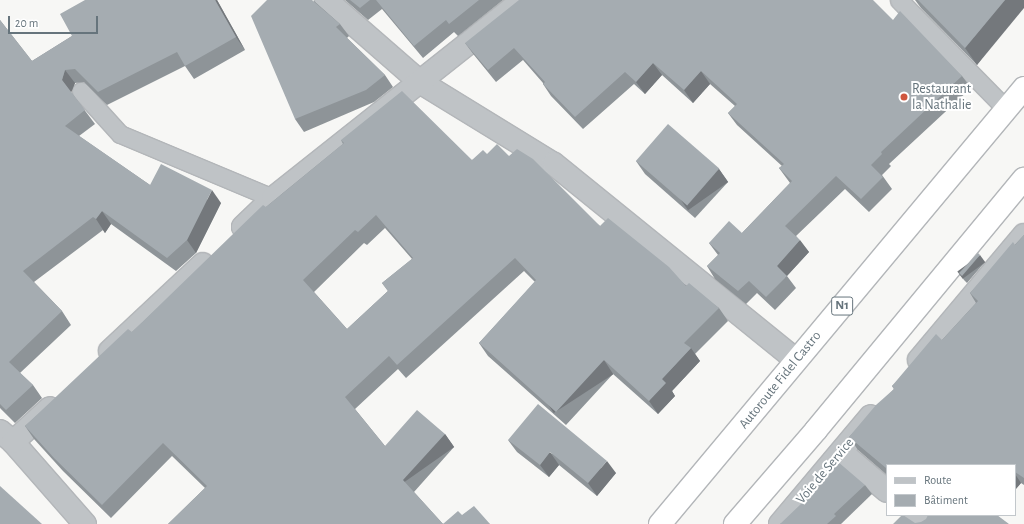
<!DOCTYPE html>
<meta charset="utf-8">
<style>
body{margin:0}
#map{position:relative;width:1024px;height:524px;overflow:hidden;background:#f7f7f5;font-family:"Alegreya Sans",sans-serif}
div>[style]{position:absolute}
.roads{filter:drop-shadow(1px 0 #b3b6b9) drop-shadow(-1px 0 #b3b6b9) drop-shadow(0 1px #b3b6b9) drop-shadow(0 -1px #b3b6b9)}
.service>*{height:17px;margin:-8.5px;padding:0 8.5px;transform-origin:8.5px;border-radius:8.5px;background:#bfc3c6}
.minor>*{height:22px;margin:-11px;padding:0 11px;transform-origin:11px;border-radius:11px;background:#bfc3c6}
.trunk>*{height:22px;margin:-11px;padding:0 11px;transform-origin:11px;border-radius:11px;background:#fff}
.wall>*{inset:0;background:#8e9498}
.shaded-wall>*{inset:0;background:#74787c;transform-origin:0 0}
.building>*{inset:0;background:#a5acb1;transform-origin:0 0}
.dots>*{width:11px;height:11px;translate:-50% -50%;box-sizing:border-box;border:2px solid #fff;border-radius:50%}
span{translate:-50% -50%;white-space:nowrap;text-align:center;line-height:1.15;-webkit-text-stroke:4px #fff;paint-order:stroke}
.shield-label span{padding:1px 3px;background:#fff;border:1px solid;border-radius:3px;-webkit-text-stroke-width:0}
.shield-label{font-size:13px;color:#66747c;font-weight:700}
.poi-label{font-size:14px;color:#66747c}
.left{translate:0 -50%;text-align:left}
.street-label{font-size:14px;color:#66747c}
.legend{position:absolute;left:886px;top:464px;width:130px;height:52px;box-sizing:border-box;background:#fff;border:1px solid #c2c7cb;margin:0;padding:5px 7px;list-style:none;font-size:12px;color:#66747c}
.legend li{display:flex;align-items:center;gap:8px;height:20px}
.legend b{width:20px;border:1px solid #c2c7cb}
.scale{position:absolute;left:8px;top:16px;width:90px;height:18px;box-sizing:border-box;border:2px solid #66747c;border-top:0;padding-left:5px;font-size:12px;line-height:14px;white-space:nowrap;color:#66747c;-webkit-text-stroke:3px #fff;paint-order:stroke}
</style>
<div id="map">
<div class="roads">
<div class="service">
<div style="left:899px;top:0;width:153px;rotate:45.5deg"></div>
<div style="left:81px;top:91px;width:58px;rotate:47.8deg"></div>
<div style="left:120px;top:134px;width:166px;rotate:22.7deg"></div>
</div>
<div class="minor">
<div style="left:326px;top:0;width:125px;rotate:41.1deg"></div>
<div style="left:420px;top:82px;width:157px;rotate:31.5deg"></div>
<div style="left:554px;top:164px;width:311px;rotate:39deg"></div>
<div style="left:243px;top:227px;width:42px;rotate:-44deg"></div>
<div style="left:273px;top:198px;width:319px;rotate:-38.4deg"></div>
<div style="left:110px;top:351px;width:127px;rotate:-43.1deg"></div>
<div style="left:919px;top:360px;width:163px;rotate:-50deg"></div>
<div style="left:0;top:431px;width:17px;rotate:40deg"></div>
<div style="left:13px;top:442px;width:109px;rotate:48.7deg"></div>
<div style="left:13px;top:442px;width:50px;rotate:-42.6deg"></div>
<div style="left:841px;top:452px;width:60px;rotate:40.3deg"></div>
<div style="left:915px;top:515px;width:14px;rotate:39deg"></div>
<div style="left:780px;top:524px;width:141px;rotate:-49.9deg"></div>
</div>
<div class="trunk">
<div style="left:660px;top:524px;width:568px;rotate:-50.14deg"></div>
<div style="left:735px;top:524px;width:124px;rotate:-49.2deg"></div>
<div style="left:816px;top:430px;width:326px;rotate:-50.4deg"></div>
</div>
</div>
<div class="wall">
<div style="clip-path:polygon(217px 0,245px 50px,194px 79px,185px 66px,107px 105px,84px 82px,75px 83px,71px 92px,95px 124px,79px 136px,150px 185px,221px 203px,196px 253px,176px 271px,111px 224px,105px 233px,103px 230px,34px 282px,62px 311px,71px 325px,20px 373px,33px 385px,42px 398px,15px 423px,0 408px,0 20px,32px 61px,72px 36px)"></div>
<div style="clip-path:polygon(345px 0,503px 0,458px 36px,454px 32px,423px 58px,382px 9px,368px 20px)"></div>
<div style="clip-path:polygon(915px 0,1024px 0,977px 65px,921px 8px)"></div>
<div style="clip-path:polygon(314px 1px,340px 24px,349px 36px,347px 38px,385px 75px,393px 87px,374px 102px,304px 132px,295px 119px)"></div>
<div style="clip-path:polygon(893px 20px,962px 76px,971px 88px,889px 164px,891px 166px,882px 175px,892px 189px,869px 212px,845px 189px,796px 236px,809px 252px,787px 276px,796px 288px,775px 310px,757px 293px,746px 304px,715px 279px,707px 266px,718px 255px,709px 243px,742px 233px,790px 183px,779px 168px,782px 166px,737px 125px,728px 113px,735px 106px,710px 84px,693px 103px,662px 75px,645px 94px,634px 84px,583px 129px,551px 96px,543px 84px,543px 83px,523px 60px,496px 82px,474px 55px,465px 43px)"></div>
<div style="clip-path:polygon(evenodd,341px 140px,472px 160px,487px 154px,509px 156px,600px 226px,719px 308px,728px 321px,695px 354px,700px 361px,672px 391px,675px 396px,658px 414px,613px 374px,566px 425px,488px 356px,479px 343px,535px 282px,524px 271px,406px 378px,398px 369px,355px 409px,385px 446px,445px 434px,454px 447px,414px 492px,443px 524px,462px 515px,490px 524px,168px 524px,205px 488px,172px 456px,111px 518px,63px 471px,34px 439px,25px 426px,132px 332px,266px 207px,343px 144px,341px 140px,385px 228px,412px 259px,382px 283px,388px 291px,347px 329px,314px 292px,364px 243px,367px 245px,385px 228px)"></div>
<div style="clip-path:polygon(636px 161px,719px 169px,728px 182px,695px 218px,645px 174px)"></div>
<div style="clip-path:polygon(1024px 235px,1024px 485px,1021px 483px,1015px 490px,1015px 465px,887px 465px,887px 475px,858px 450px,849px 437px,894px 389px,892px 386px,942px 340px,976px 303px,970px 293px)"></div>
<div style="clip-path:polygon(985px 262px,967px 283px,964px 280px,959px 273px)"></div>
<div style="clip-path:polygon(508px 440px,616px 473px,597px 496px,559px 465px,549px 477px,517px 452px)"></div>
<div style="clip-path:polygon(865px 485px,872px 494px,841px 524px,780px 524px)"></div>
</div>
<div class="shaded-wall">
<div style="clip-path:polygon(215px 0,217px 0,245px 50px,236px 37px)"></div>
<div style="clip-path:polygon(1005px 0,1024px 0,1024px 8px,977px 65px,965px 48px)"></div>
<div style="clip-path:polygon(653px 63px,662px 75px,645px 94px,636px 82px)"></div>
<div style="clip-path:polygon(65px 70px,75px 83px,71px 93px,62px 80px)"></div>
<div style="clip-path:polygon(701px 71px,710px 84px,693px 103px,684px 90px)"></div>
<div style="left:719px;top:169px;width:16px;height:49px;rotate:55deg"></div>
<div style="clip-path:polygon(212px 190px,221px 203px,196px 253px,187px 240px)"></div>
<div style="clip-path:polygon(102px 211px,111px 224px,105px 233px,96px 219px)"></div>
<div style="clip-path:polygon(800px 240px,809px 252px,785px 278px,777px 266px)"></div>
<div style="left:980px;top:255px;width:9px;height:28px;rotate:54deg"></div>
<div style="clip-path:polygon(691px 348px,700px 361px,672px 391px,675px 396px,658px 414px,649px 401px,662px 379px)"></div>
<div style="left:604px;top:360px;width:17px;height:71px;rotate:57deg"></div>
<div style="left:445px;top:434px;width:16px;height:62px;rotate:55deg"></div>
<div style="clip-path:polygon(550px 452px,559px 465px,549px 477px,540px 465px)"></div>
<div style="clip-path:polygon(607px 461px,616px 473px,597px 496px,588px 483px)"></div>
<div style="clip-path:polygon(1015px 474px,1021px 483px,1015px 490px)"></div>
</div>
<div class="building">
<div style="clip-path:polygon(85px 0,215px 0,236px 37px,185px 66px,177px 52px,98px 92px,75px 69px,65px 70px,62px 80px,85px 110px,65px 126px,150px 185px,161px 164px,212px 190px,187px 240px,167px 258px,102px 211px,96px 219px,93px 217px,23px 271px,62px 311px,9px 362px,33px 385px,6px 410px,0 404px,0 20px,32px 61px,72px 36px,60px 14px)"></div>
<div style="clip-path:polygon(267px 0,312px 0,340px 24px,336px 27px,385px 75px,366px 90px,295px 119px,251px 16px)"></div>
<div style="clip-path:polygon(350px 0,370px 0,360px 8px)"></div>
<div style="clip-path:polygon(376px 0,479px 0,449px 24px,446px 20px,414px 46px)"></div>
<div style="clip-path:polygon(519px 0,873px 0,893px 20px,900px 11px,962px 76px,881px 152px,882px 154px,871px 165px,883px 177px,861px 199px,836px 176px,785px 226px,800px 240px,777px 266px,787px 276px,766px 297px,749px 281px,738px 291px,707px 266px,720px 253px,709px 243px,729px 221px,742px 233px,792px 181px,779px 168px,784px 164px,728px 113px,737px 104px,701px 71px,684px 90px,653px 63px,636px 82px,625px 72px,575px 117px,543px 84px,545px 82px,514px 48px,488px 70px,465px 43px)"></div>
<div style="clip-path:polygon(918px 0,1005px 0,965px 48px)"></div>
<div style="clip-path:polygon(evenodd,402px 91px,472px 160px,483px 150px,487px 154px,497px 144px,509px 156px,517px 149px,533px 159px,600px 226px,608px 218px,669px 267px,686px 286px,689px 283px,719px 308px,684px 343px,691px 348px,662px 379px,666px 383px,649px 401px,604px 360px,556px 412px,479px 343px,536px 280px,515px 258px,397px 365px,389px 356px,345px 397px,385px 446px,417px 410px,445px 434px,403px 480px,443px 524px,458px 511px,462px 515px,474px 506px,490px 524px,168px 524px,207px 486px,163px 443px,102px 505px,54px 458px,25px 426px,128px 329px,132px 332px,263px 205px,266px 207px,344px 143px,341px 140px,402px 91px,376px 215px,413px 258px,382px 283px,388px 291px,347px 329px,303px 280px,355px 230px,358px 232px,376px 215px)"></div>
<div style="left:668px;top:124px;width:68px;height:49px;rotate:41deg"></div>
<div style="clip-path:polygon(1024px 235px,1024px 478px,1015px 472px,1015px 465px,887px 465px,887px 470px,886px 468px,849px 437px,876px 405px,894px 389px,892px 386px,936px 334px,942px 340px,978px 301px,970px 293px,1013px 242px,1015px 245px)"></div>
<div style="clip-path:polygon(978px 253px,980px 255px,962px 276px,959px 273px)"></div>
<div style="clip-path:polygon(538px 404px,607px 461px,588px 483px,550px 452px,540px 465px,508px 440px)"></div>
<div style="clip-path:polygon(837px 461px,865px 485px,834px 514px,836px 516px,827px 524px,780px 524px,802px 503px,800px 501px,813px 488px,812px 487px,823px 474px)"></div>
<div style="clip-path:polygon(0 486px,42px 524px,0 524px)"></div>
<div style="clip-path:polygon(902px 515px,903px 515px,915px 523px,921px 522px,926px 519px,928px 515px,997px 515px,1009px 524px,893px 524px)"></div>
</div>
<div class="dots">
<div style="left:904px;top:97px;background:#cf553d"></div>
</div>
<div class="shield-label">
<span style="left:842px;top:306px">N1</span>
</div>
<div class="poi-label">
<span class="left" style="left:912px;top:97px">Restaurant<br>la Nathalie</span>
</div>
<div class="street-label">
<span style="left:780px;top:380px;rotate:-51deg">Autoroute Fidel Castro</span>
<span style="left:825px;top:471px;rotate:-50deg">Voie de Service</span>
</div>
<ul class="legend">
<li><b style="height:5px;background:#bfc3c6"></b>Route</li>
<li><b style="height:11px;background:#a5acb1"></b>Bâtiment</li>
</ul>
<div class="scale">20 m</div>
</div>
